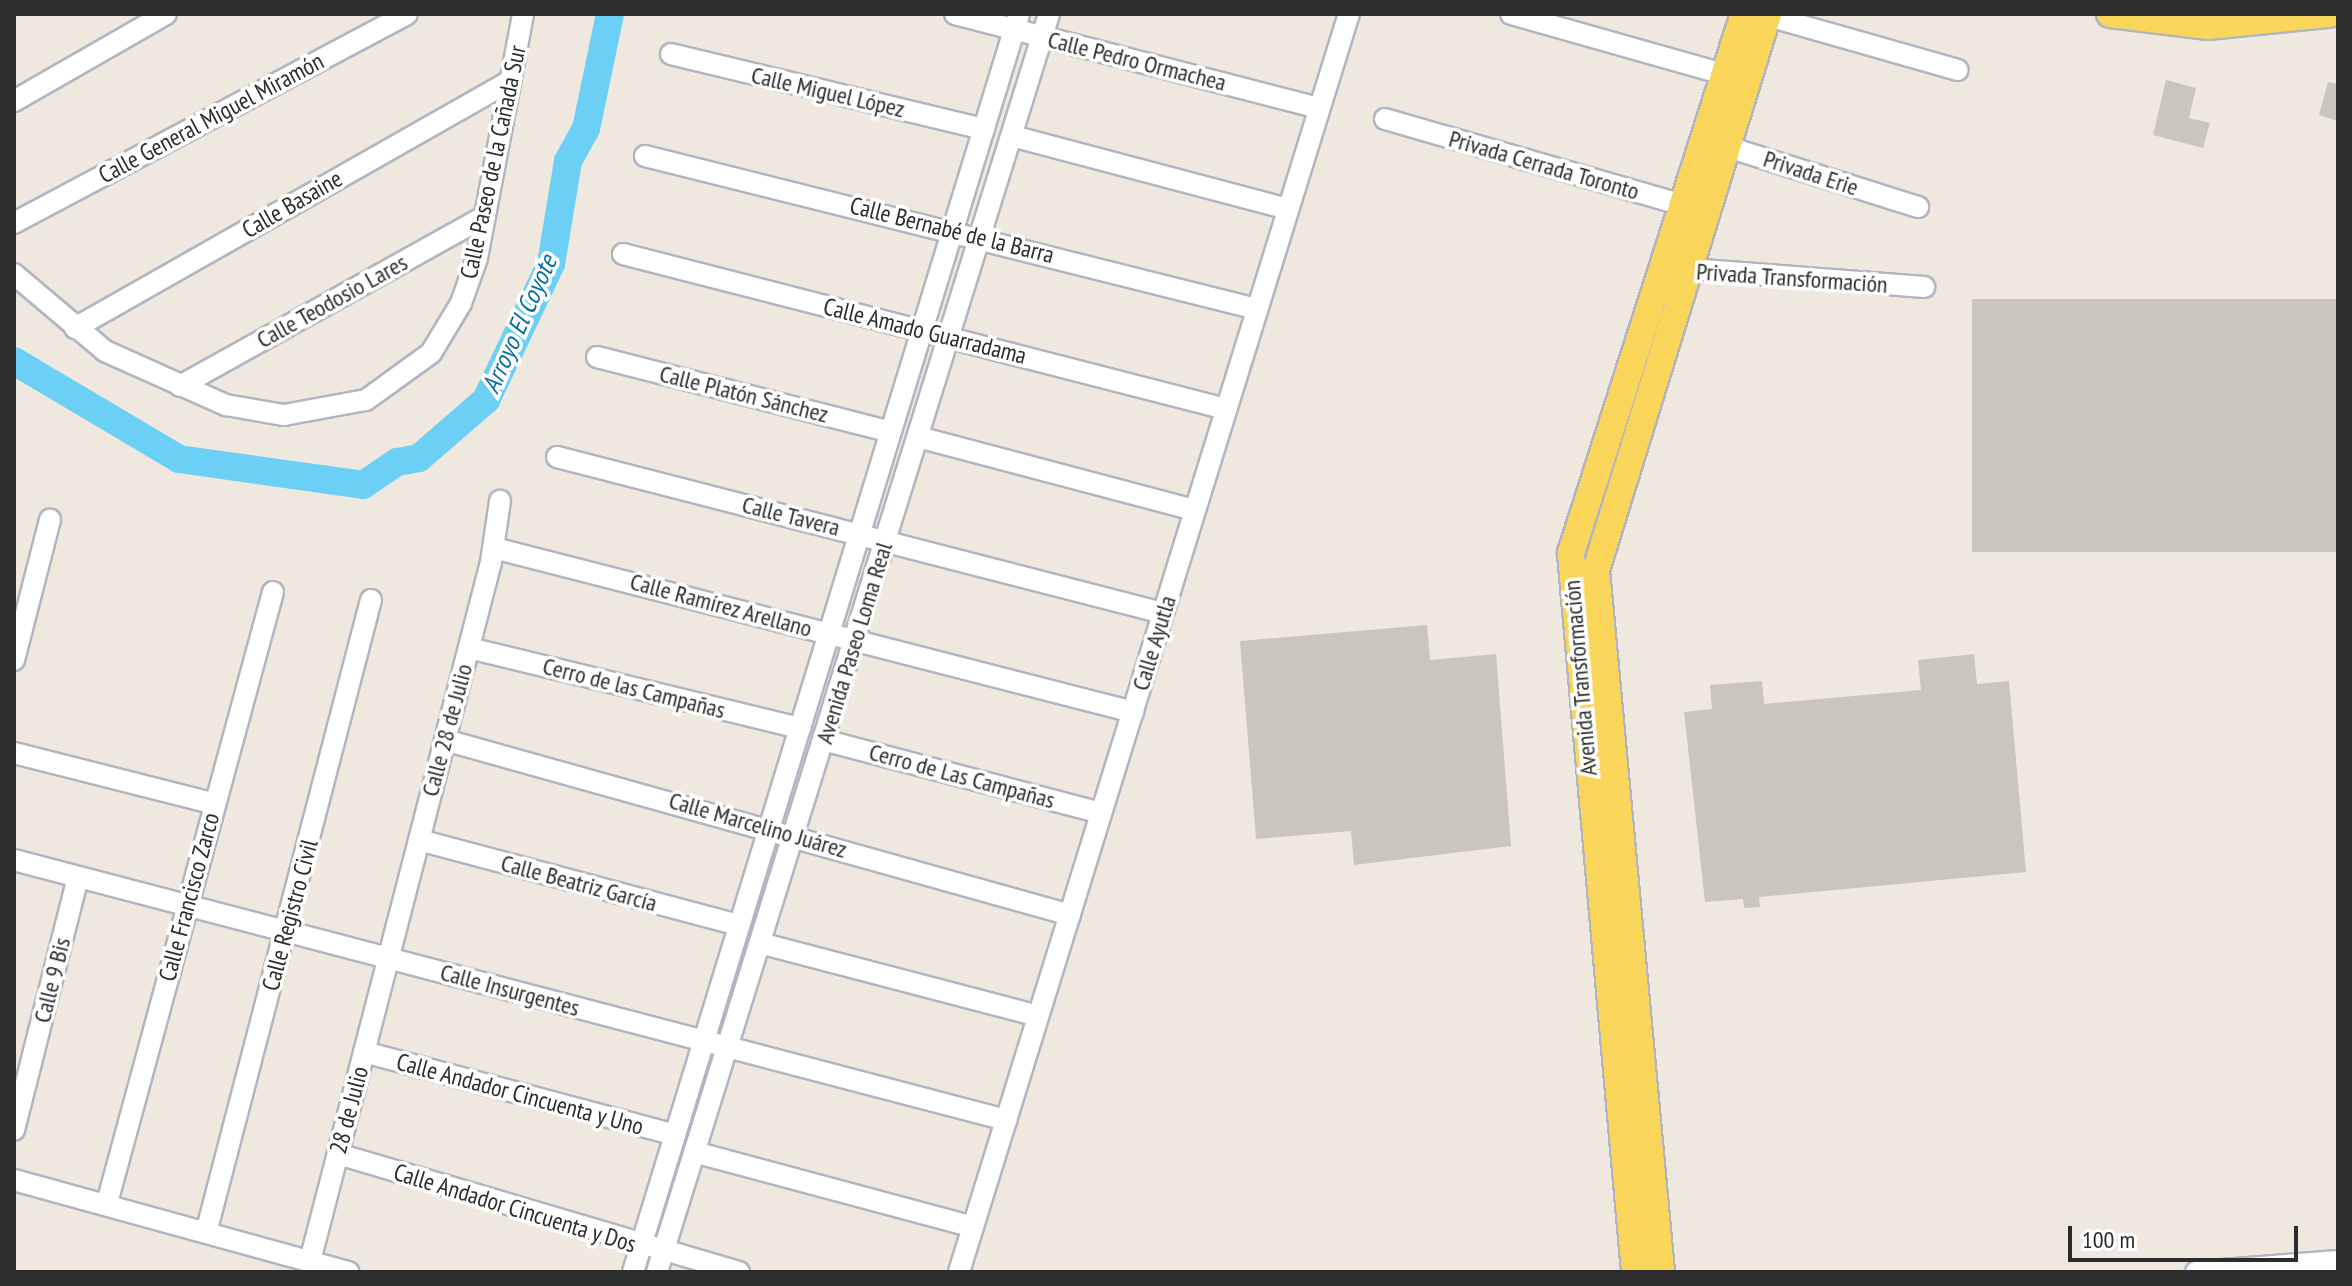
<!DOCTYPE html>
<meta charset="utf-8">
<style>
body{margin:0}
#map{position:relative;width:2352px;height:1286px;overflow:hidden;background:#efe8de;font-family:"PT Sans Narrow",sans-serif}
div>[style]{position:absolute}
.river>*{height:28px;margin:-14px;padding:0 14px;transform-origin:14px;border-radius:14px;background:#6cd0f6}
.building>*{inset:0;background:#cac5be;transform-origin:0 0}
.roads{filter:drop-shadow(2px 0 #b2b5c1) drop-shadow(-2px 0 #b2b5c1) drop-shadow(0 2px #b2b5c1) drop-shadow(0 -2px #b2b5c1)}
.minor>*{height:20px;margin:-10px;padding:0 10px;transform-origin:10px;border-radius:10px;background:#fff}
.major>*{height:26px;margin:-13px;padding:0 13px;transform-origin:13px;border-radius:13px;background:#f9d559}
span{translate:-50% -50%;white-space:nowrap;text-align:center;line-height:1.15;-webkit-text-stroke:7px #fff;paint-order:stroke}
.street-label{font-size:24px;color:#2c2c2c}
.water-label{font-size:26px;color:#066ea7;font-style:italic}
.frame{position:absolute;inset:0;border:16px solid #2c2c2c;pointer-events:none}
.scale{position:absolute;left:2068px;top:1226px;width:230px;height:36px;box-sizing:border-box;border:4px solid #2c2c2c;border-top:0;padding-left:10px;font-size:24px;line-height:28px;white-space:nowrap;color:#2c2c2c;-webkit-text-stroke:6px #fff;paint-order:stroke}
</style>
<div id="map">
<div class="river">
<div style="left:14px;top:361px;width:192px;rotate:30.7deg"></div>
<div style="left:179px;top:459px;width:186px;rotate:8deg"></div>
<div style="left:363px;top:485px;width:41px;rotate:-34.1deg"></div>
<div style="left:397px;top:462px;width:22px;rotate:-10deg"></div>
<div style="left:419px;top:458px;width:89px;rotate:-40.9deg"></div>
<div style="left:486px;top:400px;width:151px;rotate:-64.5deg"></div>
<div style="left:551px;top:264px;width:104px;rotate:-80.6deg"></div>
<div style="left:568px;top:161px;width:37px;rotate:-61deg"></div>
<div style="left:586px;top:129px;width:117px;rotate:-78.2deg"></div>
</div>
<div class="building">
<div style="clip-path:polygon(2166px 80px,2196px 88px,2189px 118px,2210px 123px,2203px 148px,2153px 135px)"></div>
<div style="clip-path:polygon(2328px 82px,2338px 84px,2338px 121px,2319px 115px)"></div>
<div style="left:2338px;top:299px;width:253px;height:366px;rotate:90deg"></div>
<div style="clip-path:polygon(1427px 625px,1430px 660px,1496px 654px,1511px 846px,1354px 865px,1351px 831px,1256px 839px,1240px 641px)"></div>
<div style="clip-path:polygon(1974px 654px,1977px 684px,2009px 681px,2026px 872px,1759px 897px,1760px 907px,1744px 908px,1743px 899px,1705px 902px,1684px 712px,1712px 709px,1710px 685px,1762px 681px,1764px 704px,1921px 690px,1918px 660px)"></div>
</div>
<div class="roads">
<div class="minor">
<div style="left:955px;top:14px;width:376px;rotate:14.5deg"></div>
<div style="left:1511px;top:14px;width:223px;rotate:15.8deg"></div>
<div style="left:1768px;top:16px;width:197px;rotate:15.9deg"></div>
<div style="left:671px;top:54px;width:322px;rotate:13.5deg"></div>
<div style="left:14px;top:101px;width:175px;rotate:-29.8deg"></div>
<div style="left:1385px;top:119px;width:324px;rotate:16.1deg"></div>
<div style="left:1012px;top:136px;width:285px;rotate:14.8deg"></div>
<div style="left:1715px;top:143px;width:213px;rotate:17.5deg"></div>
<div style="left:645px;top:156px;width:631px;rotate:14.04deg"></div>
<div style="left:14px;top:223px;width:445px;rotate:-28deg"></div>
<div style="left:623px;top:254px;width:623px;rotate:14.42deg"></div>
<div style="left:1677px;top:268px;width:248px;rotate:4.4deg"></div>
<div style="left:14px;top:274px;width:119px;rotate:40.2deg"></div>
<div style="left:105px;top:351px;width:133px;rotate:24.1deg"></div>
<div style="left:226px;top:405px;width:59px;rotate:9.8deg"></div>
<div style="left:284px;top:415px;width:83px;rotate:-10.4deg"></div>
<div style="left:366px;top:400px;width:80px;rotate:-35.9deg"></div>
<div style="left:431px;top:353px;width:58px;rotate:-59deg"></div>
<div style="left:461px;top:303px;width:48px;rotate:-70.4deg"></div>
<div style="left:477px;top:258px;width:248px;rotate:-79.3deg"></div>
<div style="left:75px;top:328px;width:500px;rotate:-29.59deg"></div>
<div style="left:597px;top:357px;width:303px;rotate:14.3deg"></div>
<div style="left:180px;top:386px;width:349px;rotate:-29.1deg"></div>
<div style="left:918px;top:437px;width:286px;rotate:14.8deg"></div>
<div style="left:557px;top:457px;width:626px;rotate:14.44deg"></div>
<div style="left:494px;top:548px;width:660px;rotate:14.39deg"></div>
<div style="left:469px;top:648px;width:341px;rotate:13.6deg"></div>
<div style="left:14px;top:660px;width:145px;rotate:-75.6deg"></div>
<div style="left:445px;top:740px;width:649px;rotate:15.64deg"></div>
<div style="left:823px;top:740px;width:287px;rotate:14.7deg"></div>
<div style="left:14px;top:753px;width:207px;rotate:14.2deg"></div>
<div style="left:419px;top:840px;width:331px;rotate:14.9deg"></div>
<div style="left:14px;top:860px;width:1026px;rotate:14.69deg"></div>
<div style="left:760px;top:943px;width:287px;rotate:14.7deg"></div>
<div style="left:364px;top:1052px;width:322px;rotate:14.9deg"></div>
<div style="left:14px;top:1130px;width:261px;rotate:-75.8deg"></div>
<div style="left:694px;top:1152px;width:289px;rotate:15deg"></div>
<div style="left:338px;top:1154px;width:418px;rotate:16.4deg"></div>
<div style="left:14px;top:1180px;width:347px;rotate:15.4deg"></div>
<div style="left:107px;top:1203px;width:633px;rotate:-74.8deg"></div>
<div style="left:207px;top:1229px;width:650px;rotate:-75.39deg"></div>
<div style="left:310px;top:1261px;width:722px;rotate:-75.48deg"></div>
<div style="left:491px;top:562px;width:62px;rotate:-81.6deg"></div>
<div style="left:633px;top:1272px;width:1316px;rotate:-72.94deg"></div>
<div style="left:657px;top:1272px;width:1318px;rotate:-72.69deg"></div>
<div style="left:959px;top:1272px;width:1317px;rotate:-72.78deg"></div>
<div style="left:2196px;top:1272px;width:142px;rotate:-4.4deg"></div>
</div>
<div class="major">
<div style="left:2110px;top:14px;width:99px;rotate:7deg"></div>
<div style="left:2208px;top:26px;width:122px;rotate:-5.7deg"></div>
<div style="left:1635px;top:1272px;width:722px;rotate:-95.09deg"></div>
<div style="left:1571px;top:553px;width:566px;rotate:-72.21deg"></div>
<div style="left:1661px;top:1272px;width:705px;rotate:-95.29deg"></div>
<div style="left:1596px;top:570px;width:582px;rotate:-72.81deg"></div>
</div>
</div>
<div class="street-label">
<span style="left:1137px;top:61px;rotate:14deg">Calle Pedro Ormachea</span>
<span style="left:828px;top:92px;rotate:13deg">Calle Miguel López</span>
<span style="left:211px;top:118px;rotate:-28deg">Calle General Miguel Miramón</span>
<span style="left:493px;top:162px;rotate:-78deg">Calle Paseo de la Cañada Sur</span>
<span style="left:1544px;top:165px;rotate:16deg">Privada Cerrada Toronto</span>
<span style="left:1811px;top:173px;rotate:18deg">Privada Erie</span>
<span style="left:292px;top:204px;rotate:-30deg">Calle Basaine</span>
<span style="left:952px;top:230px;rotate:14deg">Calle Bernabé de la Barra</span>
<span style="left:1792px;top:278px;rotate:4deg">Privada Transformación</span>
<span style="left:332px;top:301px;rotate:-29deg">Calle Teodosio Lares</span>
<span style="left:925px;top:331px;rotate:14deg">Calle Amado Guarradama</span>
<span style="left:744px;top:394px;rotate:14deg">Calle Platón Sánchez</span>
<span style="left:791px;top:516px;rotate:14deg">Calle Tavera</span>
<span style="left:721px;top:605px;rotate:15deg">Calle Ramírez Arellano</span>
<span style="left:854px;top:643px;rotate:-73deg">Avenida Paseo Loma Real</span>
<span style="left:1154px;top:643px;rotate:-73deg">Calle Ayutla</span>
<span style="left:1580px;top:678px;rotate:-95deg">Avenida Transformación</span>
<span style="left:634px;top:688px;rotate:14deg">Cerro de las Campañas</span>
<span style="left:447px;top:730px;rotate:-75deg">Calle 28 de Julio</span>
<span style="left:962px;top:776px;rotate:15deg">Cerro de Las Campañas</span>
<span style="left:758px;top:825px;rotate:16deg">Calle Marcelino Juárez</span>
<span style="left:579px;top:883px;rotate:15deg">Calle Beatriz García</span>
<span style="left:189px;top:897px;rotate:-75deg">Calle Francisco Zarco</span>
<span style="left:290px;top:915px;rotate:-75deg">Calle Registro Civil</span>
<span style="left:52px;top:980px;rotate:-76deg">Calle 9 Bis</span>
<span style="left:510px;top:990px;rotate:15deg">Calle Insurgentes</span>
<span style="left:520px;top:1094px;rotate:15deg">Calle Andador Cincuenta y Uno</span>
<span style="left:349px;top:1110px;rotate:-75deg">28 de Julio</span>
<span style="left:515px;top:1208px;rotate:17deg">Calle Andador Cincuenta y Dos</span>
</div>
<div class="water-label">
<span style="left:519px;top:324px;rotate:-66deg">Arroyo El Coyote</span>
</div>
<div class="frame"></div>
<div class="scale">100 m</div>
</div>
